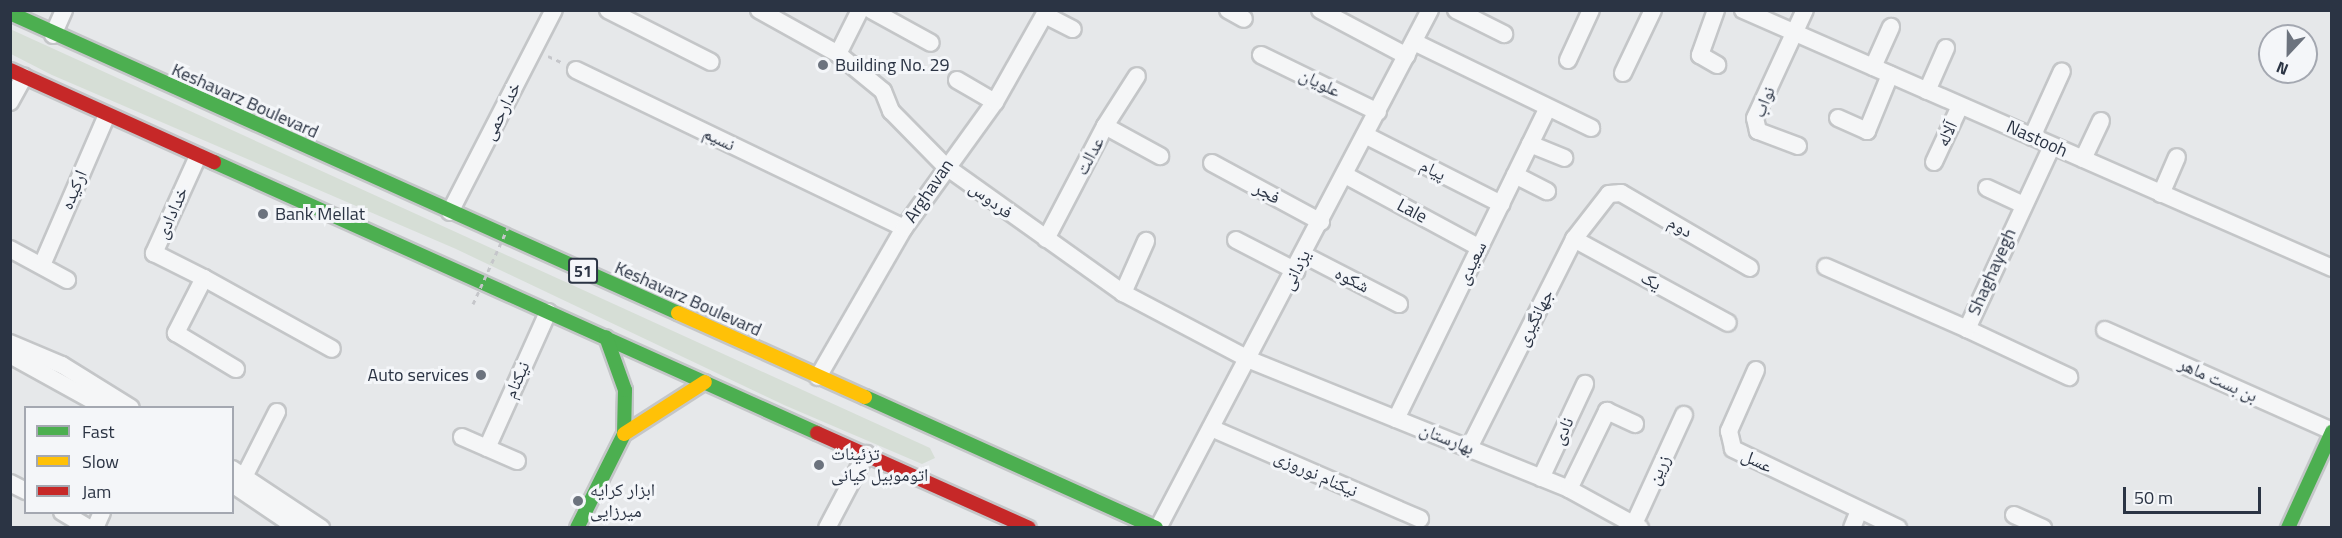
<!DOCTYPE html>
<meta charset="utf-8">
<style>
body{margin:0}
#map{position:relative;width:2342px;height:538px;overflow:hidden;background:#e6e8ea;font-family:"Titillium Web","Noto Naskh Arabic",sans-serif}
div>[style]{position:absolute}
.green>*{inset:0;background:#d6ded6}
.path>*{height:3px;margin-top:-1.5px;transform-origin:0;background:repeating-linear-gradient(90deg,#c5c6ca 0 4.5px,transparent 0 9px)}
.roads{filter:drop-shadow(2px 0 #c4c6c8) drop-shadow(-2px 0 #c4c6c8) drop-shadow(0 2px #c4c6c8) drop-shadow(0 -2px #c4c6c8)}
.street>*{height:16px;margin:-8px;padding:0 8px;transform-origin:8px;border-radius:8px;background:#f5f6f7}
.fast>*{height:14px;margin:-7px;padding:0 7px;transform-origin:7px;border-radius:7px;background:#4caf50}
.slow>*{height:14px;margin:-7px;padding:0 7px;transform-origin:7px;border-radius:7px;background:#ffc107}
.jam>*{height:14px;margin:-7px;padding:0 7px;transform-origin:7px;border-radius:7px;background:#c62828}
.path-bridge>*{height:3px;margin-top:-1.5px;transform-origin:0;background:repeating-linear-gradient(90deg,#c5c6ca 0 4.5px,transparent 0 9px)}
.dots>*{width:16px;height:16px;translate:-50% -50%;box-sizing:border-box;border:3px solid #f4f6f9;border-radius:50%}
span{translate:-50% -50%;white-space:nowrap;text-align:center;line-height:1.15;-webkit-text-stroke:6px #f4f6f9;paint-order:stroke}
.shield-label span{padding:2px 4px;background:#f4f6f9;border:2px solid;border-radius:4px;-webkit-text-stroke-width:0}
.shield-label{font-size:16px;color:#2b3444;font-weight:700}
.poi-label{font-size:18px;color:#2b3444}
.left{translate:0 -50%;text-align:left}
.right{translate:-100% -50%;text-align:right}
.street-label{font-size:18px;color:#2b3444}
.frame{position:absolute;inset:0;border:12px solid #2b3444;pointer-events:none}
.legend{position:absolute;left:24px;top:406px;width:210px;height:108px;box-sizing:border-box;background:#f4f6f9;border:2px solid #a4a8b1;margin:0;padding:8px 10px;list-style:none;font-size:18px;color:#2b3444}
.legend li{display:flex;align-items:center;gap:12px;height:30px}
.legend b{width:30px;border:2px solid #a4a8b1}
.north{position:absolute;left:2258px;top:24px;width:60px;height:60px;box-sizing:border-box;background:#f4f6f9;border:2px solid #a4a8b1;border-radius:50%;rotate:202deg;font-size:16px;font-weight:700;line-height:24px;text-align:center;color:#2b3444}
.north::after{content:'';display:block;margin:auto;width:21px;height:27px;background:#6c737e;clip-path:polygon(50% 0,100% 100%,50% 72%,0 100%)}
.scale{position:absolute;left:2123px;top:487px;width:138px;height:27px;box-sizing:border-box;border:3px solid #2b3444;border-top:0;padding-left:8px;font-size:18px;line-height:21px;white-space:nowrap;color:#2b3444;-webkit-text-stroke:4px #f4f6f9;paint-order:stroke}
</style>
<div id="map">
<div class="green">
<div style="clip-path:polygon(10px 29px,930px 448px,935px 458px,922px 464px,784px 405px,456px 249px,52px 75px,11px 54px)"></div>
</div>
<div class="path">
<div style="left:548px;top:56px;width:14px;rotate:25deg"></div>
</div>
<div class="roads">
<div class="street">
<div style="left:608px;top:10px;width:115px;rotate:26.8deg"></div>
<div style="left:759px;top:10px;width:90px;rotate:29.1deg"></div>
<div style="left:838px;top:54px;width:58px;rotate:39.4deg"></div>
<div style="left:883px;top:91px;width:22px;rotate:68deg"></div>
<div style="left:891px;top:111px;width:77px;rotate:45.5deg"></div>
<div style="left:945px;top:166px;width:219px;rotate:35.5deg"></div>
<div style="left:1123px;top:293px;width:144px;rotate:27.8deg"></div>
<div style="left:1250px;top:360px;width:344px;rotate:22deg"></div>
<div style="left:1569px;top:489px;width:81px;rotate:28.8deg"></div>
<div style="left:871px;top:10px;width:68px;rotate:28.8deg"></div>
<div style="left:1228px;top:10px;width:18px;rotate:29deg"></div>
<div style="left:1320px;top:10px;width:98px;rotate:27.9deg"></div>
<div style="left:1456px;top:10px;width:54px;rotate:26.6deg"></div>
<div style="left:1716px;top:10px;width:48px;rotate:109.6deg"></div>
<div style="left:1700px;top:55px;width:20px;rotate:30deg"></div>
<div style="left:1743px;top:10px;width:643px;rotate:23.65deg"></div>
<div style="left:1045px;top:15px;width:31px;rotate:27deg"></div>
<div style="left:53px;top:35px;width:27px;rotate:-66deg"></div>
<div style="left:1414px;top:42px;width:197px;rotate:25.9deg"></div>
<div style="left:838px;top:54px;width:49px;rotate:-63.4deg"></div>
<div style="left:1261px;top:55px;width:130px;rotate:26deg"></div>
<div style="left:1568px;top:60px;width:55px;rotate:-65.3deg"></div>
<div style="left:1873px;top:67px;width:44px;rotate:-65.8deg"></div>
<div style="left:576px;top:70px;width:364px;rotate:25.7deg"></div>
<div style="left:1623px;top:73px;width:70px;rotate:-64.5deg"></div>
<div style="left:957px;top:80px;width:44px;rotate:30.1deg"></div>
<div style="left:1927px;top:91px;width:47px;rotate:-66.2deg"></div>
<div style="left:10px;top:102px;width:29px;rotate:-61deg"></div>
<div style="left:1838px;top:118px;width:32px;rotate:24deg"></div>
<div style="left:1867px;top:131px;width:61px;rotate:-67.7deg"></div>
<div style="left:1105px;top:126px;width:59px;rotate:-57.4deg"></div>
<div style="left:1365px;top:135px;width:153px;rotate:26.9deg"></div>
<div style="left:2032px;top:137px;width:72px;rotate:-65.6deg"></div>
<div style="left:1530px;top:144px;width:37px;rotate:22deg"></div>
<div style="left:1798px;top:146px;width:43px;rotate:-159.4deg"></div>
<div style="left:1758px;top:131px;width:13px;rotate:-103deg"></div>
<div style="left:1755px;top:118px;width:119px;rotate:-65.2deg"></div>
<div style="left:2052px;top:146px;width:202px;rotate:114.9deg"></div>
<div style="left:1967px;top:329px;width:113px;rotate:25.2deg"></div>
<div style="left:198px;top:156px;width:107px;rotate:114.4deg"></div>
<div style="left:154px;top:253px;width:56px;rotate:26.6deg"></div>
<div style="left:204px;top:278px;width:62px;rotate:117deg"></div>
<div style="left:176px;top:333px;width:70px;rotate:31deg"></div>
<div style="left:2083px;top:159px;width:42px;rotate:-64.7deg"></div>
<div style="left:1934px;top:162px;width:62px;rotate:-65.1deg"></div>
<div style="left:1212px;top:163px;width:124px;rotate:28.4deg"></div>
<div style="left:1345px;top:175px;width:153px;rotate:28.4deg"></div>
<div style="left:1515px;top:175px;width:36px;rotate:27deg"></div>
<div style="left:1987px;top:188px;width:38px;rotate:25deg"></div>
<div style="left:2161px;top:194px;width:40px;rotate:-66.6deg"></div>
<div style="left:450px;top:212px;width:227px;rotate:-62.8deg"></div>
<div style="left:1046px;top:239px;width:127px;rotate:-62.4deg"></div>
<div style="left:1105px;top:126px;width:63px;rotate:28.6deg"></div>
<div style="left:1574px;top:239px;width:175px;rotate:28.6deg"></div>
<div style="left:1236px;top:240px;width:68px;rotate:27.3deg"></div>
<div style="left:10px;top:249px;width:65px;rotate:28.5deg"></div>
<div style="left:1304px;top:255px;width:107px;rotate:27.3deg"></div>
<div style="left:42px;top:265px;width:163px;rotate:-66.6deg"></div>
<div style="left:1826px;top:267px;width:154px;rotate:23.7deg"></div>
<div style="left:204px;top:278px;width:146px;rotate:29deg"></div>
<div style="left:1123px;top:293px;width:57px;rotate:-66.1deg"></div>
<div style="left:2105px;top:330px;width:248px;rotate:24deg"></div>
<div style="left:10px;top:343px;width:56px;rotate:22.9deg"></div>
<div style="left:62px;top:365px;width:81px;rotate:31.9deg"></div>
<div style="left:10px;top:355px;width:110px;rotate:28.9deg"></div>
<div style="left:1756px;top:370px;width:67px;rotate:113.9deg"></div>
<div style="left:1729px;top:431px;width:18px;rotate:77deg"></div>
<div style="left:1733px;top:449px;width:183px;rotate:25.6deg"></div>
<div style="left:818px;top:377px;width:172px;rotate:-60deg"></div>
<div style="left:904px;top:228px;width:155px;rotate:-54.2deg"></div>
<div style="left:995px;top:102px;width:106px;rotate:-60.5deg"></div>
<div style="left:1396px;top:419px;width:346px;rotate:-64deg"></div>
<div style="left:1211px;top:428px;width:228px;rotate:23.5deg"></div>
<div style="left:462px;top:437px;width:60px;rotate:23.6deg"></div>
<div style="left:487px;top:448px;width:149px;rotate:-65.8deg"></div>
<div style="left:1469px;top:448px;width:234px;rotate:-63.3deg"></div>
<div style="left:1574px;top:239px;width:57px;rotate:-52.1deg"></div>
<div style="left:1609px;top:194px;width:12px;rotate:-5deg"></div>
<div style="left:1621px;top:193px;width:149px;rotate:30.2deg"></div>
<div style="left:232px;top:469px;width:107px;rotate:33.5deg"></div>
<div style="left:244px;top:477px;width:73px;rotate:-63.1deg"></div>
<div style="left:1541px;top:478px;width:104px;rotate:-64.9deg"></div>
<div style="left:10px;top:483px;width:18px;rotate:27deg"></div>
<div style="left:232px;top:484px;width:78px;rotate:34.1deg"></div>
<div style="left:1569px;top:489px;width:87px;rotate:-64deg"></div>
<div style="left:1607px;top:411px;width:31px;rotate:25deg"></div>
<div style="left:62px;top:512px;width:31px;rotate:31deg"></div>
<div style="left:2014px;top:515px;width:32px;rotate:24deg"></div>
<div style="left:1634px;top:524px;width:120px;rotate:-65.4deg"></div>
<div style="left:95px;top:528px;width:17px;rotate:-66deg"></div>
<div style="left:827px;top:528px;width:84px;rotate:-62.2deg"></div>
<div style="left:1158px;top:528px;width:585px;rotate:-62.3deg"></div>
<div style="left:1852px;top:528px;width:18px;rotate:-68deg"></div>
</div>
<div class="fast">
<div style="left:10px;top:13px;width:732px;rotate:24.18deg"></div>
<div style="left:214px;top:162px;width:661px;rotate:24.2deg"></div>
<div style="left:865px;top:397px;width:319px;rotate:24.2deg"></div>
<div style="left:577px;top:528px;width:105px;rotate:-63.4deg"></div>
<div style="left:624px;top:434px;width:44px;rotate:-88.7deg"></div>
<div style="left:625px;top:390px;width:56px;rotate:-109.7deg"></div>
<div style="left:2288px;top:528px;width:106px;rotate:-65.4deg"></div>
</div>
<div class="slow">
<div style="left:678px;top:313px;width:205px;rotate:24.2deg"></div>
<div style="left:624px;top:434px;width:96px;rotate:-32.7deg"></div>
</div>
<div class="jam">
<div style="left:10px;top:70px;width:224px;rotate:24.3deg"></div>
<div style="left:817px;top:433px;width:232px;rotate:24.1deg"></div>
</div>
</div>
<div class="path-bridge">
<div style="left:473px;top:304px;width:87px;rotate:-65.5deg"></div>
</div>
<div class="dots">
<div style="left:823px;top:65px;background:#6c737e"></div>
<div style="left:263px;top:214px;background:#6c737e"></div>
<div style="left:481px;top:375px;background:#6c737e"></div>
<div style="left:819px;top:465px;background:#6c737e"></div>
<div style="left:578px;top:501px;background:#6c737e"></div>
</div>
<div class="shield-label">
<span style="left:583px;top:271px">51</span>
</div>
<div class="poi-label">
<span class="left" style="left:835px;top:65px">Building No. 29</span>
<span class="left" style="left:275px;top:214px">Bank Mellat</span>
<span class="right" style="left:469px;top:375px">Auto services</span>
<span class="left" style="left:831px;top:465px">تزئینات<br>اتوموبیل کیانی</span>
<span class="left" style="left:590px;top:501px">ابزار کرایه<br>میرزایی</span>
</div>
<div class="street-label">
<span style="left:1320px;top:83px;rotate:26deg">علویان</span>
<span style="left:245px;top:101px;rotate:24deg">Keshavarz Boulevard</span>
<span style="left:1764px;top:102px;rotate:-68deg">نواب</span>
<span style="left:502px;top:111px;rotate:-63deg">خدارحمی</span>
<span style="left:1947px;top:134px;rotate:-65deg">آلاله</span>
<span style="left:719px;top:139px;rotate:26deg">نسیم</span>
<span style="left:2037px;top:139px;rotate:24deg">Nastooh</span>
<span style="left:1090px;top:156px;rotate:-62deg">عدالت</span>
<span style="left:1433px;top:170px;rotate:27deg">پیام</span>
<span style="left:74px;top:190px;rotate:-67deg">ارکیده</span>
<span style="left:929px;top:191px;rotate:-56deg">Arghavan</span>
<span style="left:1267px;top:193px;rotate:29deg">فجر</span>
<span style="left:991px;top:200px;rotate:37deg">فردوس</span>
<span style="left:1412px;top:211px;rotate:28deg">Lale</span>
<span style="left:172px;top:213px;rotate:-66deg">خدادادی</span>
<span style="left:1680px;top:227px;rotate:30deg">دوم</span>
<span style="left:1472px;top:263px;rotate:-64deg">سعیدی</span>
<span style="left:1296px;top:270px;rotate:-63deg">یزدانی</span>
<span style="left:1992px;top:272px;rotate:-66deg">Shaghayegh</span>
<span style="left:1352px;top:280px;rotate:27deg">شکوه</span>
<span style="left:1651px;top:281px;rotate:29deg">یک</span>
<span style="left:688px;top:299px;rotate:24deg">Keshavarz Boulevard</span>
<span style="left:1535px;top:318px;rotate:-63deg">جهانگیری</span>
<span style="left:517px;top:380px;rotate:-66deg">نیکنام</span>
<span style="left:2218px;top:380px;rotate:24deg">بن بست ماهر</span>
<span style="left:1563px;top:431px;rotate:-65deg">نادی</span>
<span style="left:1447px;top:439px;rotate:22deg">بهارستان</span>
<span style="left:1757px;top:461px;rotate:26deg">عسل</span>
<span style="left:1659px;top:470px;rotate:-65deg">زرین</span>
<span style="left:1316px;top:474px;rotate:24deg">نیکنام نوروزی</span>
</div>
<div class="frame"></div>
<ul class="legend">
<li><b style="height:8px;background:#4caf50"></b>Fast</li>
<li><b style="height:8px;background:#ffc107"></b>Slow</li>
<li><b style="height:8px;background:#c62828"></b>Jam</li>
</ul>
<div class="north">N</div>
<div class="scale">50 m</div>
</div>
